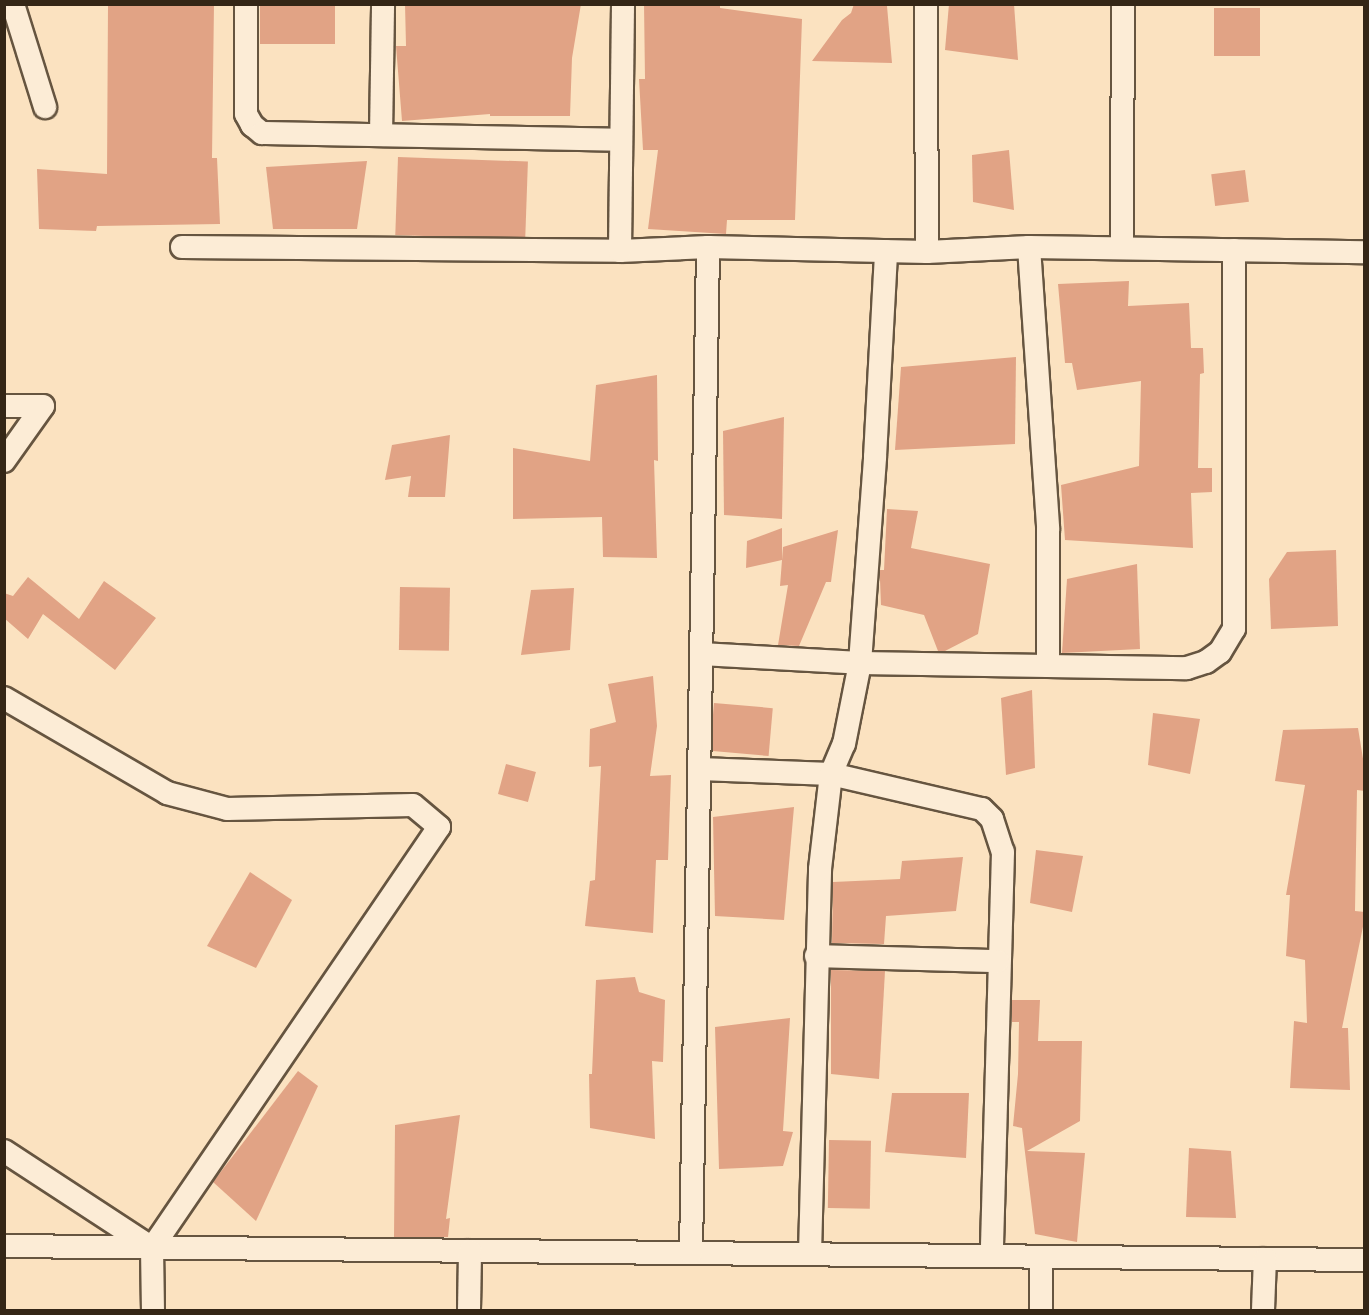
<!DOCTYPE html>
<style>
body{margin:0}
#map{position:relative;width:1369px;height:1315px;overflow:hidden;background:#fbe2c0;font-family:Cardo,serif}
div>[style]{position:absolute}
.building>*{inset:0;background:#e1a385;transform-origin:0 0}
.roads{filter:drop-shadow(2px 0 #665540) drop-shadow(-2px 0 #665540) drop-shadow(0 2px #665540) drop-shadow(0 -2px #665540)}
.minor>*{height:22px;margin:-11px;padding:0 11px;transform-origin:11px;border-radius:11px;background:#fcecd6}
span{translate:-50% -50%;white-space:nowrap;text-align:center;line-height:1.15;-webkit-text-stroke:6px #fcecd6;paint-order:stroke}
.frame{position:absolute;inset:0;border:6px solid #342616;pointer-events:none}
</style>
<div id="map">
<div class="building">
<div style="clip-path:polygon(108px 4px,214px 4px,212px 158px,217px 158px,220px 224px,97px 226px,96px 231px,39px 229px,37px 169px,107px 174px)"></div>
<div style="left:260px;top:4px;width:75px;height:40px"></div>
<div style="clip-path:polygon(405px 4px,581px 4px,572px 58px,570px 116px,490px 116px,490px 114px,402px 121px,396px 46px,406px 46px)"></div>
<div style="clip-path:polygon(644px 4px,720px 4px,720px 8px,802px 19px,795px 220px,727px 220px,726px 234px,648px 229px,658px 150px,643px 150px,639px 79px,645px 79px)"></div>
<div style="clip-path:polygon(854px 4px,887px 6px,892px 63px,812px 61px,842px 20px,851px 13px)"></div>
<div style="clip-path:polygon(949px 4px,1014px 4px,1018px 60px,945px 50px)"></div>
<div style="left:1214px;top:8px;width:46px;height:48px"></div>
<div style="clip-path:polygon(1009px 150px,1014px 210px,973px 202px,972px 155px)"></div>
<div style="left:398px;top:157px;width:130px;height:78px;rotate:2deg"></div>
<div style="clip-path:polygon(367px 161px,357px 229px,273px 229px,266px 167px)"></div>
<div style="left:1245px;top:170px;width:32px;height:34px;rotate:83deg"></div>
<div style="clip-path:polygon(1129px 281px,1128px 306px,1189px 303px,1191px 348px,1203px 348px,1204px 373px,1200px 374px,1198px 468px,1212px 468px,1212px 492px,1191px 493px,1193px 548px,1065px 540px,1061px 485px,1139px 466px,1141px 381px,1077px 390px,1072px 363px,1065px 363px,1058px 284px)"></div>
<div style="clip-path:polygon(1016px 357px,1015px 444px,895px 450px,901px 367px)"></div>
<div style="clip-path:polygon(657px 375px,658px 461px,654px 460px,657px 558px,603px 557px,602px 517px,513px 519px,513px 448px,590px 461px,596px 385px)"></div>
<div style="clip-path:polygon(784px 417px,782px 519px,724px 515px,723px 431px)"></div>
<div style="clip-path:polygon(450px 435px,445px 497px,408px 497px,411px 476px,385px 480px,392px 445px)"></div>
<div style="clip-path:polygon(887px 509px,918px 511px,911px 548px,990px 564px,978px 634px,945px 651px,938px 651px,924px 615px,881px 605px,880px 580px,880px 570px,884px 570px)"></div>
<div style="clip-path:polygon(782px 528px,782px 560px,746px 568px,747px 541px)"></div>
<div style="clip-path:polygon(838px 530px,831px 582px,826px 582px,799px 646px,778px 645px,788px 585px,780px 586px,783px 547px)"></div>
<div style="clip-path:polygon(1336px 550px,1338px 626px,1271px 629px,1269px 579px,1287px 552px)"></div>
<div style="clip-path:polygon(1137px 564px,1140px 649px,1062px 653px,1067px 579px)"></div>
<div style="clip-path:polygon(28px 577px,79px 619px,104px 581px,156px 618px,115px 670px,43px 614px,28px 639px,4px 618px,4px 593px,13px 596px)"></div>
<div style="left:400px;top:587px;width:50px;height:63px;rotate:1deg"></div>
<div style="clip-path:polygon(574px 588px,570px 650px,521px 655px,531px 590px)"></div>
<div style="clip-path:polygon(653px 676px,657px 726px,650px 776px,671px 775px,668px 860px,656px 860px,653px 933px,585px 926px,590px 881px,595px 880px,601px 766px,589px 767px,590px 729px,616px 722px,608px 684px)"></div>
<div style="clip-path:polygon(1032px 690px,1035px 768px,1006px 775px,1001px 698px)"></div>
<div style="left:714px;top:703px;width:59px;height:48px;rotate:5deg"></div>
<div style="clip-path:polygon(1153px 713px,1200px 719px,1190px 774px,1148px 765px)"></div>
<div style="clip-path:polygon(1358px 728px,1365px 771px,1365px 791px,1357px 790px,1355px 911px,1365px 912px,1365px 917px,1342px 1028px,1348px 1028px,1350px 1090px,1290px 1088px,1294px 1021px,1307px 1023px,1305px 960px,1286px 956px,1290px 895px,1286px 895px,1305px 785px,1275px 781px,1283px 730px)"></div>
<div style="left:506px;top:764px;width:31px;height:31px;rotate:15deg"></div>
<div style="clip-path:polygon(794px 807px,784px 920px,715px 916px,713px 817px)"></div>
<div style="clip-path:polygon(1036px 850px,1083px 856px,1072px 912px,1030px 903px)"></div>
<div style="clip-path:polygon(963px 857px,956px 911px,886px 916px,884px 944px,832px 943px,833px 882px,900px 879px,902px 861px)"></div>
<div style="clip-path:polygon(250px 872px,292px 900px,256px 968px,207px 946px)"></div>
<div style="clip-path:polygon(831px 970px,885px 971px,879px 1079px,831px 1074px)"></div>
<div style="clip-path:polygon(635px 977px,639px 992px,665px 1000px,663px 1062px,652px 1061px,655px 1139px,590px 1128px,589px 1074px,592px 1074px,596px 980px)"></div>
<div style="clip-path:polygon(1012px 1000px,1040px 1000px,1038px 1041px,1082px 1041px,1080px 1121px,1027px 1151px,1085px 1153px,1077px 1242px,1035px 1234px,1022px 1128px,1013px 1126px,1018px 1074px,1019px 1022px,1012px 1022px)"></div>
<div style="clip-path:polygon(790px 1018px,783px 1131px,793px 1132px,783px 1166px,719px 1169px,715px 1027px)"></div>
<div style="clip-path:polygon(298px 1071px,318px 1086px,256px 1221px,213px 1182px)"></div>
<div style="clip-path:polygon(892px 1093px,969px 1093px,966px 1158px,885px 1152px)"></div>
<div style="clip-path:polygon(460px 1115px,446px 1219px,450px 1218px,448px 1237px,394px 1237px,395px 1125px)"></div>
<div style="left:829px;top:1140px;width:42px;height:68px;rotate:1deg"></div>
<div style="clip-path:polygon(1189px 1148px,1231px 1151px,1236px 1218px,1186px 1217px)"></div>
</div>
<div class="roads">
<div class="minor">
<div style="left:13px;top:4px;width:108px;rotate:72.7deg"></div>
<div style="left:246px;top:4px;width:110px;rotate:90deg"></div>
<div style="left:246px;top:114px;width:13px;rotate:61deg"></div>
<div style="left:252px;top:125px;width:13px;rotate:39deg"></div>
<div style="left:262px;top:133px;width:359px;rotate:1.1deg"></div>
<div style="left:926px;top:4px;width:248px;rotate:89.8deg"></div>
<div style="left:381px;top:135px;width:131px;rotate:-89.1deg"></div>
<div style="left:182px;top:247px;width:438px;rotate:0.5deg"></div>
<div style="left:620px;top:251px;width:88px;rotate:-2.6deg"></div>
<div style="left:708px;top:247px;width:219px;rotate:1.3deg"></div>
<div style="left:927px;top:252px;width:102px;rotate:-2.8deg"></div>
<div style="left:1029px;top:247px;width:335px;rotate:0.9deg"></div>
<div style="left:1029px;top:247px;width:283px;rotate:86.1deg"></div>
<div style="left:1048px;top:529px;width:137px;rotate:90deg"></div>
<div style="left:1122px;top:248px;width:244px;rotate:-89.8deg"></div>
<div style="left:620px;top:251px;width:247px;rotate:-89.3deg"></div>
<div style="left:4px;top:406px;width:39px"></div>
<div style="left:4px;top:461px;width:67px;rotate:-54.7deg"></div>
<div style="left:701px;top:654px;width:159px;rotate:3.2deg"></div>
<div style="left:860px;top:663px;width:327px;rotate:0.9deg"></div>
<div style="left:1187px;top:668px;width:20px;rotate:-18deg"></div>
<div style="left:1206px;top:662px;width:17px;rotate:-36deg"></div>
<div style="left:1220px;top:652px;width:27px;rotate:-59deg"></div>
<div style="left:1234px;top:629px;width:379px;rotate:-90deg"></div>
<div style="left:4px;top:698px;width:189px;rotate:30.2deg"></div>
<div style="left:167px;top:793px;width:62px;rotate:14.9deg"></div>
<div style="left:227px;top:809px;width:186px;rotate:-1.2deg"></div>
<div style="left:413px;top:805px;width:34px;rotate:40deg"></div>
<div style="left:439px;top:827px;width:510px;rotate:124.28deg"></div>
<div style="left:152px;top:1248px;width:62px;rotate:89.1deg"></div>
<div style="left:700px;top:769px;width:131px;rotate:2.2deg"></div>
<div style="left:831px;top:774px;width:155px;rotate:13.1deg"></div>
<div style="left:982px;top:809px;width:14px;rotate:45deg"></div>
<div style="left:992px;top:819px;width:35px;rotate:72deg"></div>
<div style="left:1003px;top:852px;width:404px;rotate:91.6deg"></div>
<div style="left:816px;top:956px;width:182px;rotate:1.6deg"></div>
<div style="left:4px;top:1151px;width:177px;rotate:33.2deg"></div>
<div style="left:4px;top:1246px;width:1360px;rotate:0.59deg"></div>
<div style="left:691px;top:1253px;width:1006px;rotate:-89.03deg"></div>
<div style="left:810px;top:1254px;width:385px;rotate:-88.5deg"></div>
<div style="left:820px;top:869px;width:96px;rotate:-83.4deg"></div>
<div style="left:831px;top:774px;width:33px;rotate:-67deg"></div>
<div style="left:844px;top:744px;width:83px;rotate:-78.8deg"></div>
<div style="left:860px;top:663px;width:207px;rotate:-85.8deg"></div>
<div style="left:875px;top:457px;width:206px;rotate:-86.9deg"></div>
<div style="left:469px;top:1310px;width:59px;rotate:-89deg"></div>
<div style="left:1041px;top:1310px;width:53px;rotate:-90deg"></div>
<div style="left:1263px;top:1310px;width:51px;rotate:-87.8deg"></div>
</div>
</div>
<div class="frame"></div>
</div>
